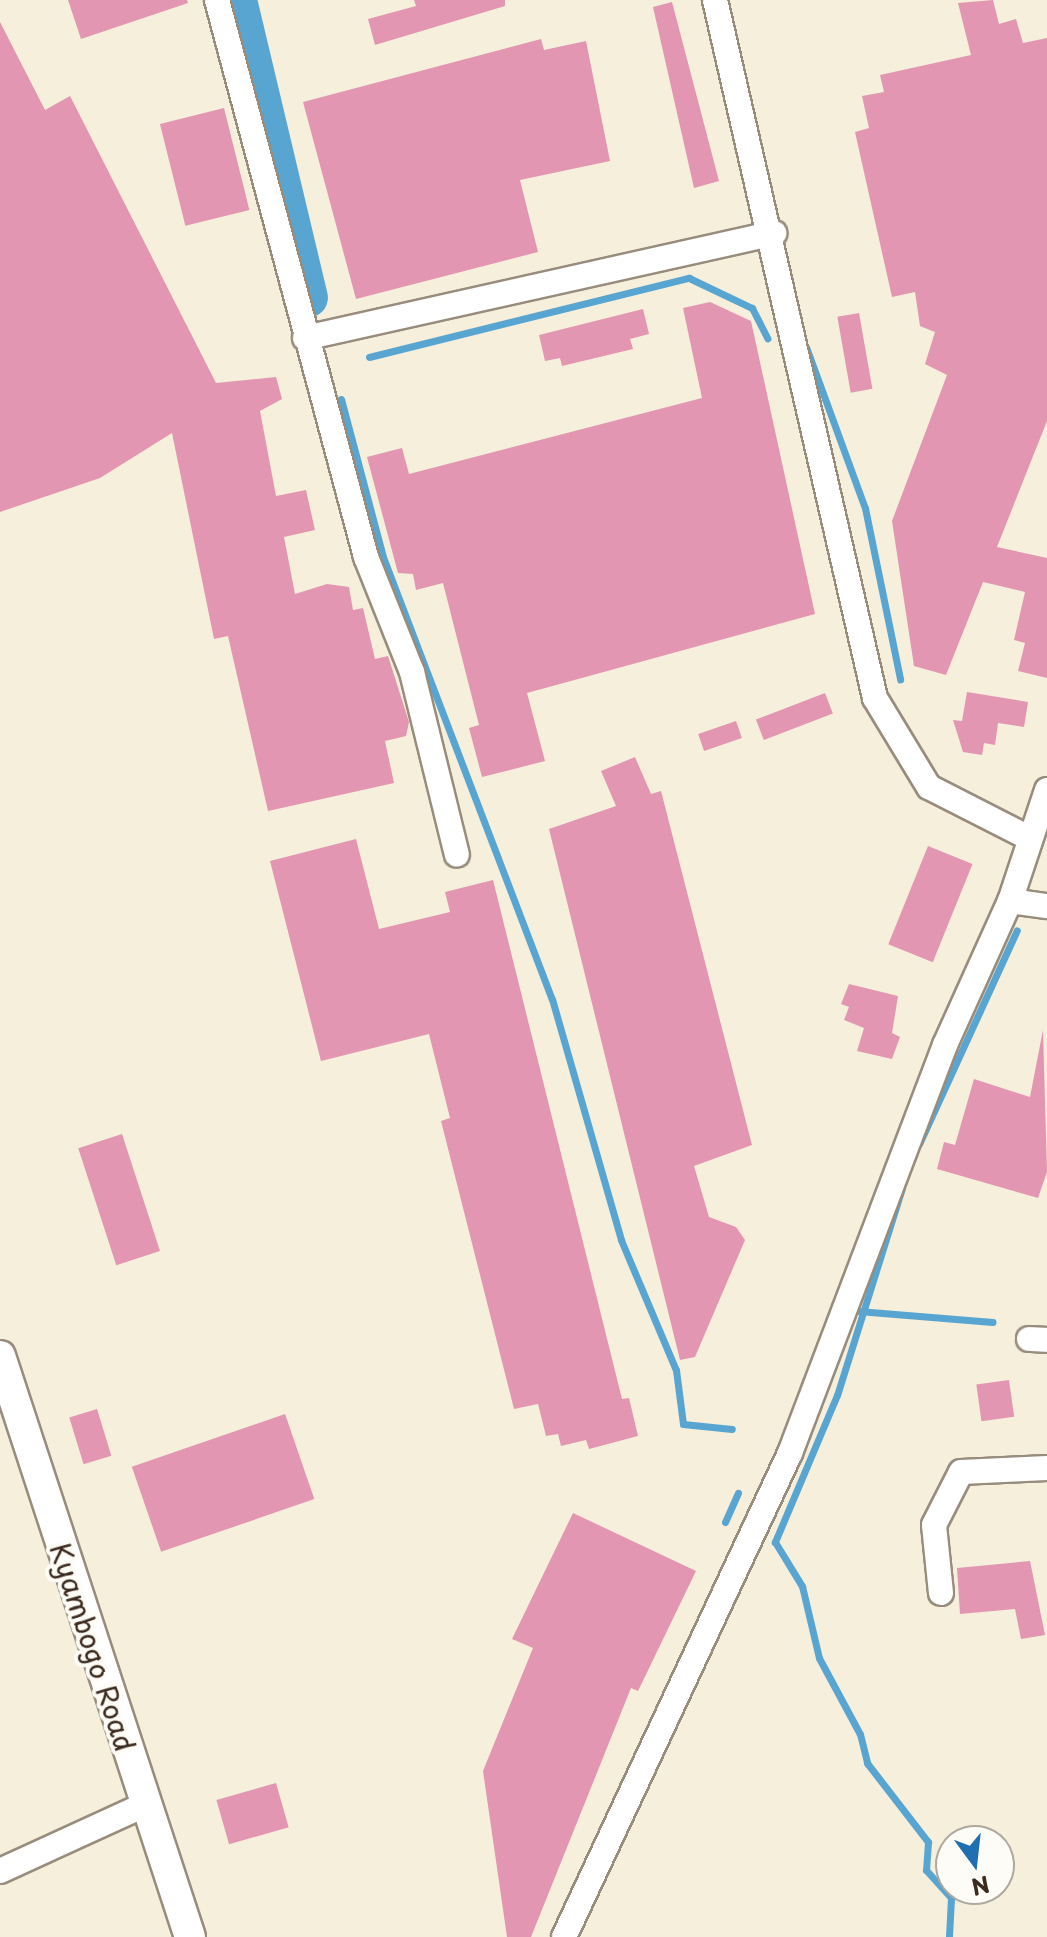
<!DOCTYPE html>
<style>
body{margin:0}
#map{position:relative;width:1047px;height:1937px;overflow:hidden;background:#f5efdc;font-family:"Playpen Sans",sans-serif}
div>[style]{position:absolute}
.stream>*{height:7px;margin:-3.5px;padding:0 3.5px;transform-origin:3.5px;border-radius:3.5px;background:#59a5d1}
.river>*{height:40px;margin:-20px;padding:0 20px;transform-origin:20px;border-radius:20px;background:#59a5d1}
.building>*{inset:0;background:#e296b1;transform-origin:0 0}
.roads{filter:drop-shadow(2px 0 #988c7d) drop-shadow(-2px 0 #988c7d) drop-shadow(0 2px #988c7d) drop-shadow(0 -2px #988c7d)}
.minor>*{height:24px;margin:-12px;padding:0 12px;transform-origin:12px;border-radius:12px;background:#fff}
.tertiary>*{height:30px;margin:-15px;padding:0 15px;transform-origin:15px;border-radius:15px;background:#fff}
span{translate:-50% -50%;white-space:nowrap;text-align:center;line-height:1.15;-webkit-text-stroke:8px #fdfcf7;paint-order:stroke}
.street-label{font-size:28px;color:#3b2a1e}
.north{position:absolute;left:935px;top:1825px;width:80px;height:80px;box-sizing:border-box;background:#fdfcf7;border:2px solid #afa8a0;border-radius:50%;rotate:165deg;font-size:22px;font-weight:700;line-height:32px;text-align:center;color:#3b2a1e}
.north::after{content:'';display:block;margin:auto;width:28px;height:36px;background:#1f6fb2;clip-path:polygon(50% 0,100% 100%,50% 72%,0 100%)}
</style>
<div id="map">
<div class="stream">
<div style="left:806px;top:347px;width:171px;rotate:69.9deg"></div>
<div style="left:865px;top:508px;width:175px;rotate:78.4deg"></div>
<div style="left:369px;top:357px;width:330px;rotate:-13.9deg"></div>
<div style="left:689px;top:278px;width:70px;rotate:25.5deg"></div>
<div style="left:752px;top:308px;width:34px;rotate:63deg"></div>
<div style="left:341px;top:399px;width:163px;rotate:75.1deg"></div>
<div style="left:383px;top:557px;width:473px;rotate:69.1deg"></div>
<div style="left:552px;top:999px;width:251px;rotate:74deg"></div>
<div style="left:621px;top:1240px;width:141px;rotate:67.1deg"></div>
<div style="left:676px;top:1370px;width:54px;rotate:82.6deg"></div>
<div style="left:683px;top:1424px;width:49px;rotate:5.8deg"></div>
<div style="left:919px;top:1144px;width:235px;rotate:-65.4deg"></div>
<div style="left:902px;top:1188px;width:217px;rotate:107.4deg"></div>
<div style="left:837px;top:1395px;width:160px;rotate:112.9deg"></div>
<div style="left:775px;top:1542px;width:52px;rotate:58.5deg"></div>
<div style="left:802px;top:1586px;width:74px;rotate:76.7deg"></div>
<div style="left:819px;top:1658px;width:86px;rotate:61.7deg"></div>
<div style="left:860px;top:1734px;width:30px;rotate:76deg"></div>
<div style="left:867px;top:1763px;width:100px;rotate:52.3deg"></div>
<div style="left:928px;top:1842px;width:28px;rotate:94deg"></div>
<div style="left:926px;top:1870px;width:38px;rotate:48deg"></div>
<div style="left:951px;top:1898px;width:39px;rotate:93deg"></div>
<div style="left:858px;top:1311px;width:135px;rotate:4.7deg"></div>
<div style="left:725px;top:1522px;width:32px;rotate:-66deg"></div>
</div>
<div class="river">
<div style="left:237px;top:0;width:306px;rotate:76.6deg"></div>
</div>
<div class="building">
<div style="clip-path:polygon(68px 0,187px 0,188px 3px,81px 39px)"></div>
<div style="clip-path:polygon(414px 0,505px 0,505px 6px,375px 45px,368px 19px,416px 6px)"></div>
<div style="clip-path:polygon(993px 0,999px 24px,1016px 19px,1023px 43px,1047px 38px,1047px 421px,997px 547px,1047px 558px,1047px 678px,1018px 671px,1025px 643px,1014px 640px,1025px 592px,983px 582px,946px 675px,914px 666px,892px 521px,947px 375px,925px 364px,935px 332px,920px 326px,915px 292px,892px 297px,855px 132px,869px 128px,862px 96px,884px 92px,880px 75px,971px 55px,958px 3px)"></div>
<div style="clip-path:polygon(672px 2px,719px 181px,694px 188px,653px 7px)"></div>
<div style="clip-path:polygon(0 22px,45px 110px,70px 96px,216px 383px,276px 377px,282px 399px,260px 411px,276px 496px,306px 490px,315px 530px,284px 537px,295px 594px,327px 584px,349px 587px,353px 610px,363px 608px,375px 659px,388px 656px,409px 722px,406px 736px,385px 741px,394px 783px,268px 811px,228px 636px,214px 639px,172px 433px,100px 478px,0 512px)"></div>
<div style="clip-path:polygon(541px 39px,544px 50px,586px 41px,610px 161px,520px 180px,538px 252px,356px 299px,303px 102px)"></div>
<div style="left:224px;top:108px;width:105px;height:66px;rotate:76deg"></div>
<div style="clip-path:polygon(710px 302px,751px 321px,815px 614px,527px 693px,545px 761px,482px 777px,469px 728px,479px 725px,443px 583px,416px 590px,413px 574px,398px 573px,367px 457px,402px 448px,409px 474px,702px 398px,683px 308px)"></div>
<div style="clip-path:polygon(643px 309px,649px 334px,630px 339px,633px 349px,562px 366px,560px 358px,545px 361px,539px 335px)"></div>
<div style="left:859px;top:313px;width:77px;height:22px;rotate:80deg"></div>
<div style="clip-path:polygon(967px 692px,1028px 702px,1024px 727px,998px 723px,995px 745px,984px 743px,982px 755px,963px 752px,953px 720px,962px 721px)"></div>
<div style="left:825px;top:693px;width:22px;height:74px;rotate:69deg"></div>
<div style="left:736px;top:721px;width:18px;height:40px;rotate:71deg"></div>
<div style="clip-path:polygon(635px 757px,651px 794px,661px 791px,752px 1145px,694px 1166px,709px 1217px,736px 1227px,745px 1240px,695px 1357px,680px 1360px,549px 829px,616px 806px,601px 771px)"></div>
<div style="clip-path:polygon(356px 839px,379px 929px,450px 912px,445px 892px,493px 880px,622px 1399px,629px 1398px,638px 1436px,589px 1449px,586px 1440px,561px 1446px,558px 1434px,546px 1436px,538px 1404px,514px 1409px,441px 1121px,450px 1118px,429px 1034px,321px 1061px,270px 861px)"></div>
<div style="left:928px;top:846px;width:48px;height:106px;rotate:22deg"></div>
<div style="clip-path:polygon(849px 984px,898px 996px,892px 1033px,900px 1037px,892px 1059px,857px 1051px,864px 1028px,844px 1020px,849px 1007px,841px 1004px)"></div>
<div style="clip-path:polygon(1043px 1030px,1047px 1172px,1038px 1198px,937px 1169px,944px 1142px,955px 1145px,974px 1079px,1030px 1097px)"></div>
<div style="left:122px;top:1134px;width:123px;height:46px;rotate:72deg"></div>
<div style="left:1009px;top:1380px;width:37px;height:33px;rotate:82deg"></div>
<div style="left:97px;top:1409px;width:49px;height:29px;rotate:73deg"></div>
<div style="left:285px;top:1414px;width:90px;height:162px;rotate:71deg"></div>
<div style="clip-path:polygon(573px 1513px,696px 1571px,638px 1691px,631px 1688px,531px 1937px,507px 1937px,483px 1771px,533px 1648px,512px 1639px)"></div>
<div style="clip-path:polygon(1030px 1561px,1045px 1635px,1021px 1639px,1015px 1609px,960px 1614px,957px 1568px)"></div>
<div style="left:276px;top:1783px;width:46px;height:62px;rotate:74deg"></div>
</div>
<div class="roads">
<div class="minor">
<div style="left:217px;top:0;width:577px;rotate:75.02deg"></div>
<div style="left:366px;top:557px;width:124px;rotate:68.2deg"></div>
<div style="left:412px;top:672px;width:188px;rotate:76.2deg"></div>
<div style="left:715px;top:0;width:716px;rotate:77.09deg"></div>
<div style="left:875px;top:698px;width:104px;rotate:58.8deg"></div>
<div style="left:929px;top:787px;width:112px;rotate:27deg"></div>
<div style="left:305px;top:338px;width:481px;rotate:-12.6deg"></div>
<div style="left:1047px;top:790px;width:117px;rotate:108.4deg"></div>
<div style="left:1010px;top:901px;width:37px;rotate:8deg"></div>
<div style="left:1029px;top:1339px;width:18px;rotate:3deg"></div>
<div style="left:941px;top:1593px;width:68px;rotate:-95.9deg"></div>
<div style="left:934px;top:1525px;width:59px;rotate:-63deg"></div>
<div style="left:961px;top:1472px;width:86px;rotate:-2.7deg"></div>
<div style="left:0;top:1871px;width:158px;rotate:-24.6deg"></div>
<div style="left:564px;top:1937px;width:534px;rotate:-64.97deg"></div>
<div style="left:790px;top:1453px;width:436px;rotate:-69.2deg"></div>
<div style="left:945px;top:1045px;width:158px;rotate:-65.7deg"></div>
</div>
<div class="tertiary">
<div style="left:0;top:1356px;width:611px;rotate:71.89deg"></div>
</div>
</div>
<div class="street-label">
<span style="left:93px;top:1647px;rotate:72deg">Kyambogo Road</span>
</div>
<div class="north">N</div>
</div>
